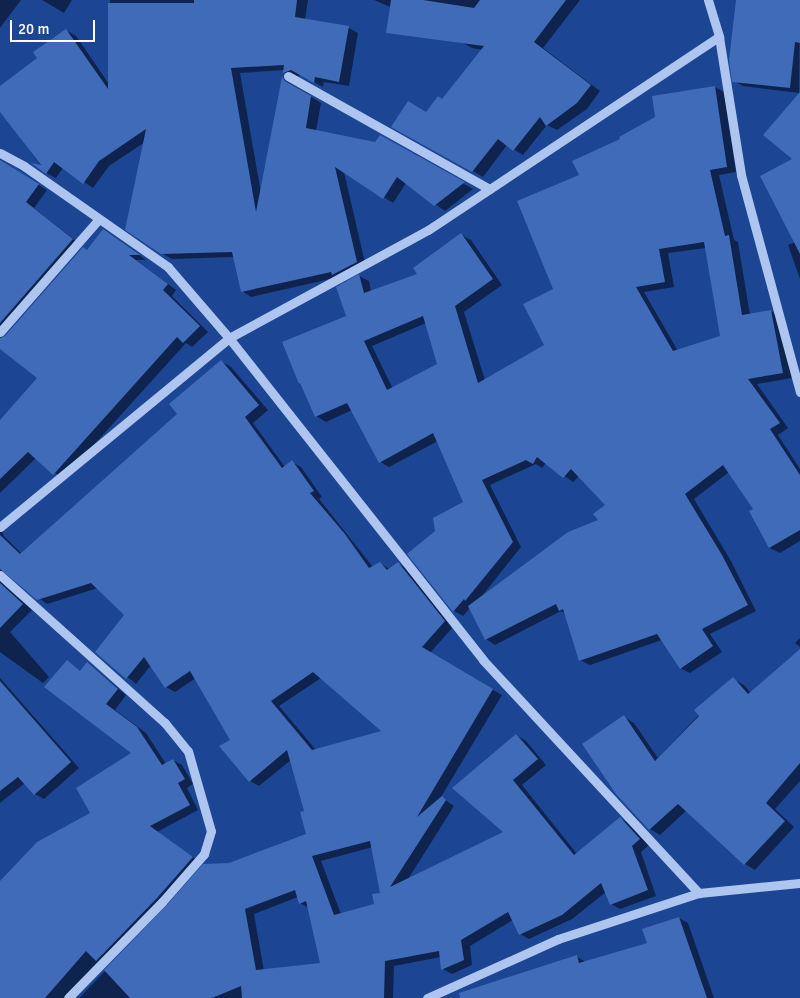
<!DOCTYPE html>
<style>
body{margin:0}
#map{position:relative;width:800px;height:998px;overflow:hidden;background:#1c4593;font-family:Signika,sans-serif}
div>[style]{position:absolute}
.shadow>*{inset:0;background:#0007}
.building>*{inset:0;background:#406bb9}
.minor>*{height:9px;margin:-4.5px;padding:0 4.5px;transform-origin:4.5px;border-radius:4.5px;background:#adc5ef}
span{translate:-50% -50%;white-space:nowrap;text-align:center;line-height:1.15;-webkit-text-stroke:4px #1c4593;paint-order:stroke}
.scale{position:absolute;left:10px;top:20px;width:85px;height:22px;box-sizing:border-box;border:2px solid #fff;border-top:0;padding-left:6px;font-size:15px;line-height:18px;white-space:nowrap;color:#fff;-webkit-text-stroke:4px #1c4593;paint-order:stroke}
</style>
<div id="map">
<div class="shadow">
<div style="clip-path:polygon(0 0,21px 0,0 28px)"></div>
<div style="clip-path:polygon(42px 0,72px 0,64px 13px)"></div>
<div style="clip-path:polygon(110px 0,308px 0,305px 20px,349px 28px,358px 33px,349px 86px,324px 82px,323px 87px,301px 75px,293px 78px,284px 72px,284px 70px,240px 73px,261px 193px,283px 79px,321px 103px,316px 131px,376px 144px,380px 137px,473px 189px,445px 211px,406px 183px,393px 203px,344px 172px,366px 267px,339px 277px,251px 297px,242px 291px,234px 257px,172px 259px,161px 253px,145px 142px,109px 166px,93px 188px,63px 168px,56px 178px,46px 173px,0 110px,0 88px,39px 58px,66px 30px,76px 36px,109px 84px)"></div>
<div style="clip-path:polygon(374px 0,580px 0,543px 48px,600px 91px,587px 109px,557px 130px,547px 125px,523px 155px,507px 145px,483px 177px,393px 126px,426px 114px,443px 100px,483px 50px,472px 48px,463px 43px,464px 38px)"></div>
<div style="clip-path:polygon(737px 0,800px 0,799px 93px,743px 86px,734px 81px)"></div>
<div style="clip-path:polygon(evenodd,715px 87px,724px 92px,736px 172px,719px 175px,734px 240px,738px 242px,750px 315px,771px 311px,780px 317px,792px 378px,757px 384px,788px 428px,778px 435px,800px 469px,800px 541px,780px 553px,770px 548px,751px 512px,754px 510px,729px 472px,694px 499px,731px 561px,756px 611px,710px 634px,722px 652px,690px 673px,680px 668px,662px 640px,590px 665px,580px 660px,566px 614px,561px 611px,495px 645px,486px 639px,470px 608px,463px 616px,454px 611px,437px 532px,465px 503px,438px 441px,389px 467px,380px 462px,352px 410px,326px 422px,316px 416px,300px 383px,348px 316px,359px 276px,369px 281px,371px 292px,419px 274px,461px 235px,471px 240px,502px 285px,464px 312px,485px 380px,545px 345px,554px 290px,580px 176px,623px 139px,715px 87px,706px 248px,721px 337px,678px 351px,644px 292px,674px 287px,668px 253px,706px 248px,715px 87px,426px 323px,439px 364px,393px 389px,372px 346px,426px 323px,715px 87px,546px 463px,573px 482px,579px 476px,607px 505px,599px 521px,482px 596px,521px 547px,490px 485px,536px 464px,542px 468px,546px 463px)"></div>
<div style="clip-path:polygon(800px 99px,800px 279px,788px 245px,795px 242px,794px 159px)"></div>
<div style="clip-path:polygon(0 161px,47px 190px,34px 208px,81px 245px,4px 333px,2px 341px,88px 251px,113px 236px,146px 260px,136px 260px,176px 290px,172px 296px,208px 332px,192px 347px,186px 343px,63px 479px,36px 458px,0 493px,0 422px,39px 378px,0 348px)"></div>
<div style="clip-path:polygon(evenodd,222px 362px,231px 367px,268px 410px,253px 423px,285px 467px,292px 462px,301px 467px,322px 497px,319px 499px,373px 567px,380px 563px,389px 569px,398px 563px,407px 569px,453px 627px,430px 653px,502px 695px,441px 797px,454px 806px,407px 881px,505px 833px,516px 735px,526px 741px,546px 765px,522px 785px,577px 854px,621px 819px,630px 824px,649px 845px,641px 852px,656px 896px,620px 909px,611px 904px,606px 892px,572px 919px,529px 939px,520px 934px,513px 920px,470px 946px,472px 965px,452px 974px,443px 969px,441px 957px,394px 966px,393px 998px,79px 998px,167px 907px,229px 864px,308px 835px,305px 812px,291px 760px,259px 786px,250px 781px,232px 740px,196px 678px,175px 692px,166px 687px,151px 665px,136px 684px,97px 652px,126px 615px,98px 588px,47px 604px,7px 574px,3px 579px,5px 586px,32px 610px,10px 632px,49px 677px,43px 683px,0 652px,0 527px,4px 536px,22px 554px,179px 414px,222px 362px,321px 678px,383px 731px,316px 750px,279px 706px,321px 678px,222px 362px,373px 847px,382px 894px,375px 905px,341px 914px,321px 861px,373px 847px,222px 362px,298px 897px,300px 903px,309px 908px,322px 964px,264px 971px,254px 914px,298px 897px)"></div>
<div style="clip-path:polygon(800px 638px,800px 647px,795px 643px)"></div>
<div style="clip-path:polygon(800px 651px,800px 781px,775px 809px,794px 827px,755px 870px,745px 864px,687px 810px,660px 835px,650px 829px,617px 793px,624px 717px,634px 723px,658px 758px,733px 679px,744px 685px,751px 693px)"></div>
<div style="clip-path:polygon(67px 662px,81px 672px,88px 663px,126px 695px,115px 710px,146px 733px,166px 764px,173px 760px,182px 765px,193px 784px,187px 788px,198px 810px,157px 832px,201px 863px,73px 998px,0 998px,0 958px,92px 813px,133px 753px)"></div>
<div style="clip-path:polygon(0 678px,79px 768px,44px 799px,35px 794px,25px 783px,0 803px)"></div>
<div style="clip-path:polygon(679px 918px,688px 923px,714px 998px,470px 998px,577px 957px,586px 962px,649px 944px)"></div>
</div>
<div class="building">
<div style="clip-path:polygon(194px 0,297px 0,295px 17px,349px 26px,339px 82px,315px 77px,314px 83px,291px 70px,283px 73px,284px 65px,231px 68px,256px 212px,282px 77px,285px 81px,311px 96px,306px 128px,375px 142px,380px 135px,465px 182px,434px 206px,397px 177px,383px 199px,335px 167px,357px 262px,332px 275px,331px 272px,241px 292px,232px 252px,161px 254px,125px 230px,146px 129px,99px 161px,83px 184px,54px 162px,46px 174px,31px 163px,41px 165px,0 112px,0 86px,37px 58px,33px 52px,66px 29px,108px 89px,108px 3px,194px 3px)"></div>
<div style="clip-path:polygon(391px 0,423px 0,474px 8px,480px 0,566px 0,534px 42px,591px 85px,577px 103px,546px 126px,540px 117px,513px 151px,498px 139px,472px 172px,391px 127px,408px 101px,426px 112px,438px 96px,442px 99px,484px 46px,386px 33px)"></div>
<div style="clip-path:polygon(736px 0,800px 0,800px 43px,795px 42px,790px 88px,732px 82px,729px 60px)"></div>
<div style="clip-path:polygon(evenodd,715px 86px,727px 167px,710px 170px,725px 236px,729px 235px,742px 315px,771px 310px,783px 373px,748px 379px,780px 423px,770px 429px,800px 475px,800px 530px,769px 548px,749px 511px,753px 509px,723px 465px,685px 494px,722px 555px,748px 605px,702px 629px,713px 646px,680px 669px,657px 634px,579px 661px,563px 609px,559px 611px,556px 604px,485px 640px,468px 606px,568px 532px,598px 520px,593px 514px,605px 505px,571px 469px,563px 478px,537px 457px,533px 464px,526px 460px,482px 480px,513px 542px,465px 601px,464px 599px,453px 612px,407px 554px,435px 531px,433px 518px,463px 502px,433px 433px,379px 463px,347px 403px,315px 417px,300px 383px,299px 384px,282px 342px,346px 316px,336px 287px,359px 274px,364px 293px,417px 274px,413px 268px,461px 233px,493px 279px,455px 306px,478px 383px,544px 345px,523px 304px,553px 289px,517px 201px,579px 175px,572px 161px,620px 139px,619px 137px,655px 117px,652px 96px,715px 86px,704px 242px,720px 336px,673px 351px,636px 287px,665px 282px,659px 249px,704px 242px,715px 86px,423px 316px,437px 364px,387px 390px,364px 341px,423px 316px)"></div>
<div style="clip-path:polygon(800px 92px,800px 254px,760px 176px,792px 159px,763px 135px)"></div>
<div style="clip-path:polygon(0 160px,39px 184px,26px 202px,73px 239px,0 323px)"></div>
<div style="clip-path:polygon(103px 229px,140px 255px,129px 255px,168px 284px,163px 290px,200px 326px,183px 343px,177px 337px,53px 475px,28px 452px,0 479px,0 420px,37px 378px,0 349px,0 338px,5px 336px,83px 247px,87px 250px)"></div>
<div style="clip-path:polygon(evenodd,221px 360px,259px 405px,245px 417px,282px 468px,292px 460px,314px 491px,310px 493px,345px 534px,369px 568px,380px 562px,387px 570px,398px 562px,445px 621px,422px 647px,493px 689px,417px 817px,442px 796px,446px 800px,390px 887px,503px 832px,452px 788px,516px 734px,538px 759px,513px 780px,574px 855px,620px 817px,640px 839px,632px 846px,648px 890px,610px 905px,601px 883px,562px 915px,519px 935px,508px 912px,461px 940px,464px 960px,441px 970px,439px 951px,385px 961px,384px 998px,242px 998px,241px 986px,212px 998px,130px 998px,104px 970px,166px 906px,203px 864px,229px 863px,306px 834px,300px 812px,304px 811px,287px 750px,249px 782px,219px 746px,230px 740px,190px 671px,165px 688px,144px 657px,126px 679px,95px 652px,124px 615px,91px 583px,37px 600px,0 569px,0 535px,20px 554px,177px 414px,169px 404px,221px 360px,313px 672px,381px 731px,312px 750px,271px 701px,313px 672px,221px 360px,370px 841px,380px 893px,372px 894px,374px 904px,334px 915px,312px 856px,370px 841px,221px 360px,295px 890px,299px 904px,306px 901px,320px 963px,256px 970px,245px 909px,295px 890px)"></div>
<div style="clip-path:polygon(0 583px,23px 604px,0 628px)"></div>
<div style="clip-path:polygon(800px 649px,800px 763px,766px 803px,785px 821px,744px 865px,678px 804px,649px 830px,616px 794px,582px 744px,624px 715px,655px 761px,699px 716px,694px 710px,733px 677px,748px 694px)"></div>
<div style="clip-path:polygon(67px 660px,80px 671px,87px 662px,118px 689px,106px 704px,137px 727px,162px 765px,173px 759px,185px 779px,178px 783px,190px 805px,150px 826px,193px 857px,157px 898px,96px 961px,86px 951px,45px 998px,0 998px,0 881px,37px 842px,90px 813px,76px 788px,131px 753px,44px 687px)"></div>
<div style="clip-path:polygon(0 681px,71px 762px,34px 795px,18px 777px,0 791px)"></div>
<div style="clip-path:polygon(679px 917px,707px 998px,460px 998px,459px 993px,577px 955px,579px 963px,647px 943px,642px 929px)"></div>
</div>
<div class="minor">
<div style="left:708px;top:0;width:39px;rotate:73deg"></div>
<div style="left:719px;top:37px;width:140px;rotate:80.9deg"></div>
<div style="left:741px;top:175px;width:225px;rotate:74.8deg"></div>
<div style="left:288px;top:76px;width:231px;rotate:29.3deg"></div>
<div style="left:0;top:153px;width:27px;rotate:28deg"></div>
<div style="left:24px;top:166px;width:176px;rotate:35deg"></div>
<div style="left:168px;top:267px;width:94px;rotate:49.3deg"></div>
<div style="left:229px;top:338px;width:410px;rotate:51.7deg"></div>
<div style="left:483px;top:660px;width:318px;rotate:47.2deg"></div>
<div style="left:0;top:332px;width:150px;rotate:-48.8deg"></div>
<div style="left:0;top:527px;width:297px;rotate:-39.5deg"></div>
<div style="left:229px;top:338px;width:226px;rotate:-28.5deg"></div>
<div style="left:428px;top:230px;width:349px;rotate:-33.6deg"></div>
<div style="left:0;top:575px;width:222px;rotate:41.9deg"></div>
<div style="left:165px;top:723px;width:36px;rotate:51deg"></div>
<div style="left:188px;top:751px;width:83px;rotate:74deg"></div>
<div style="left:211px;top:831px;width:24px;rotate:107deg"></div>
<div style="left:204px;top:854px;width:64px;rotate:131.2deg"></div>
<div style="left:162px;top:902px;width:134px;rotate:134.4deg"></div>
<div style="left:427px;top:998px;width:144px;rotate:-24.2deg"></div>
<div style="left:558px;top:939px;width:148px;rotate:-18.1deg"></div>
<div style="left:699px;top:893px;width:101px;rotate:-5.7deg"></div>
</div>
<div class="scale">20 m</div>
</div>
